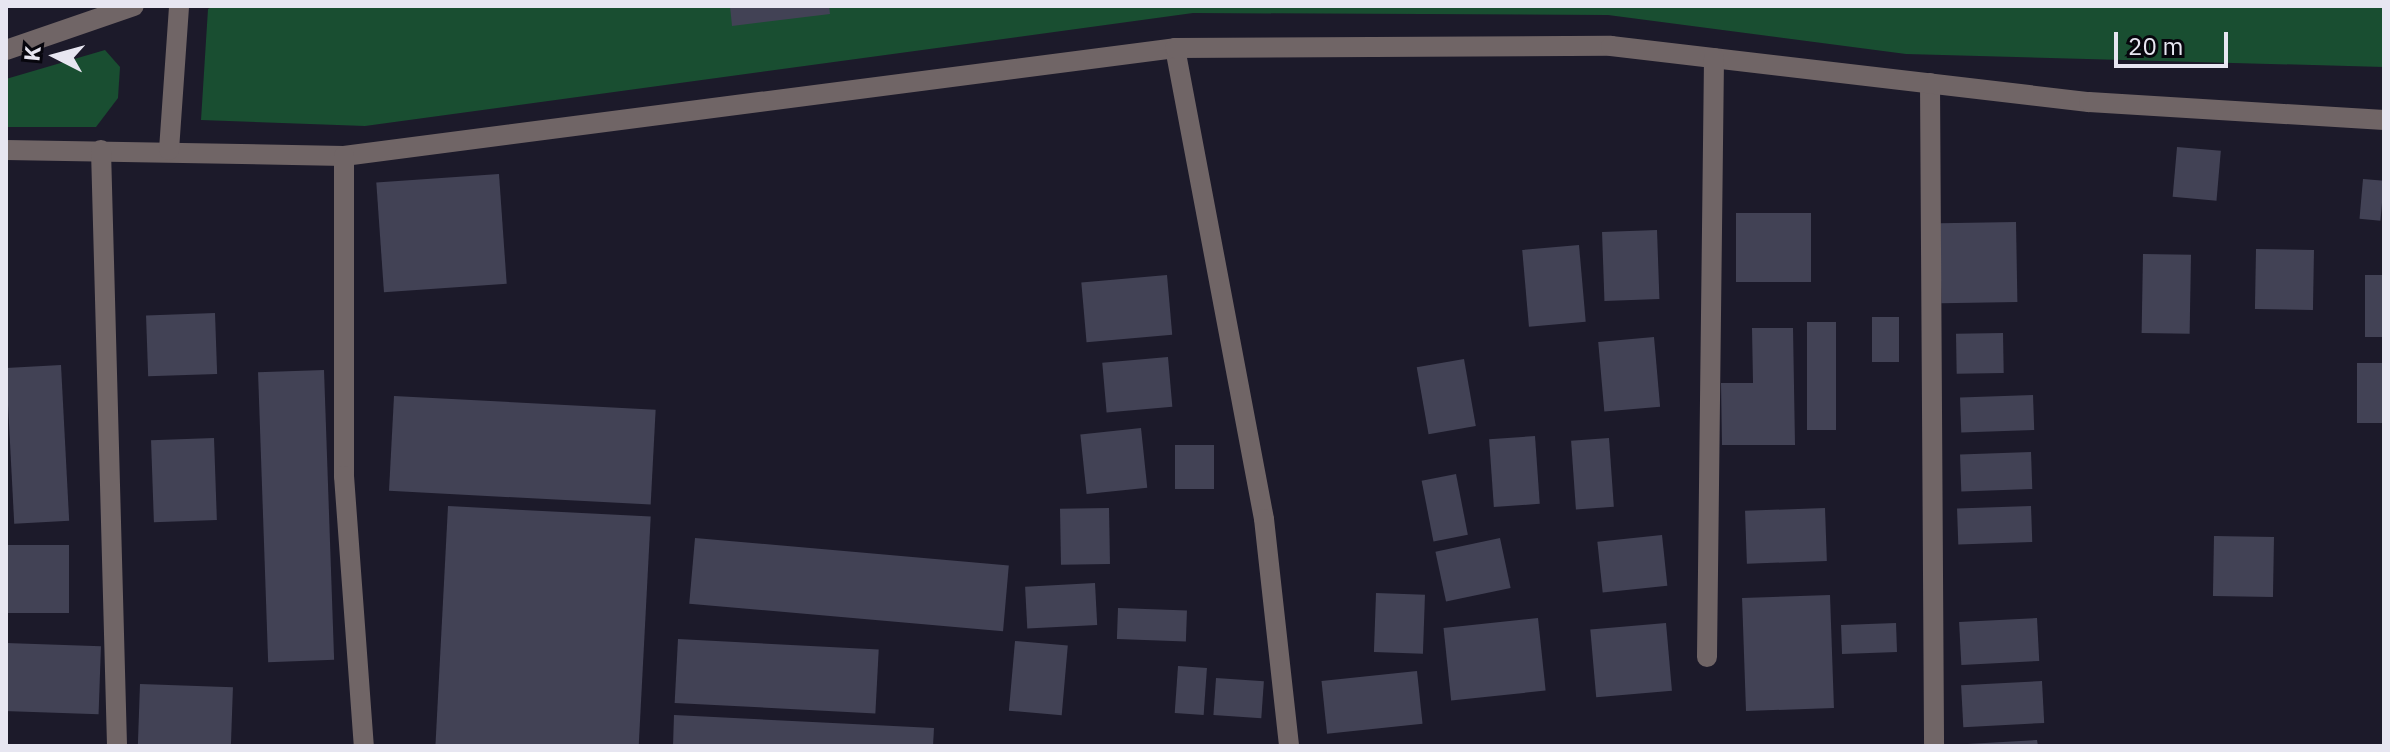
<!DOCTYPE html>
<style>
body{margin:0}
#map{position:relative;width:2390px;height:752px;overflow:hidden;background:#1c1a2a;font-family:"IBM Plex Sans",sans-serif}
div>[style]{position:absolute}
.green>*{inset:0;background:#194e31}
.building>*{inset:0;background:#424255;transform-origin:0 0}
.minor>*{height:20px;margin:-10px;padding:0 10px;transform-origin:10px;border-radius:10px;background:#706566}
span{translate:-50% -50%;white-space:nowrap;text-align:center;line-height:1.15;-webkit-text-stroke:6px #07060d;paint-order:stroke}
.frame{position:absolute;inset:0;border:8px solid #e7e6f1;pointer-events:none}
.north{position:absolute;left:16px;top:16px;width:80px;height:80px;-webkit-text-stroke:6px #07060d;paint-order:stroke;rotate:276deg;font-size:22px;font-weight:700;line-height:32px;text-align:center;color:#e7e6f1}
.north::after{content:'';display:block;margin:auto;width:28px;height:36px;background:#e7e6f1;clip-path:polygon(50% 0,100% 100%,50% 72%,0 100%)}
.scale{position:absolute;left:2114px;top:32px;width:114px;height:36px;box-sizing:border-box;border:4px solid #e7e6f1;border-top:0;padding-left:10px;font-size:24px;line-height:28px;white-space:nowrap;color:#e7e6f1;-webkit-text-stroke:6px #07060d;paint-order:stroke}
</style>
<div id="map">
<div class="green">
<div style="clip-path:polygon(214px 6px,2384px 6px,2384px 67px,1906px 54px,1608px 15px,1193px 13px,365px 126px,201px 120px,208px 9px)"></div>
<div style="clip-path:polygon(105px 50px,120px 67px,118px 98px,96px 127px,6px 127px,6px 79px)"></div>
</div>
<div class="building">
<div style="clip-path:polygon(730px 6px,829px 6px,830px 14px,732px 26px)"></div>
<div style="left:2177px;top:147px;width:44px;height:50px;rotate:5deg"></div>
<div style="left:499px;top:174px;width:110px;height:123px;rotate:86deg"></div>
<div style="left:2363px;top:179px;width:21px;height:40px;rotate:5deg"></div>
<div style="left:1736px;top:213px;width:75px;height:69px"></div>
<div style="left:2016px;top:222px;width:80px;height:76px;rotate:89deg"></div>
<div style="left:1657px;top:230px;width:69px;height:55px;rotate:88deg"></div>
<div style="left:1579px;top:245px;width:77px;height:57px;rotate:85deg"></div>
<div style="left:2256px;top:249px;width:58px;height:60px;rotate:1deg"></div>
<div style="left:2143px;top:254px;width:48px;height:79px;rotate:1deg"></div>
<div style="left:1167px;top:275px;width:60px;height:86px;rotate:85deg"></div>
<div style="left:2365px;top:275px;width:19px;height:62px"></div>
<div style="left:215px;top:313px;width:61px;height:69px;rotate:88deg"></div>
<div style="left:1872px;top:317px;width:27px;height:45px"></div>
<div style="left:1807px;top:322px;width:29px;height:108px"></div>
<div style="clip-path:polygon(1752px 328px,1793px 328px,1795px 445px,1722px 445px,1721px 383px,1753px 383px)"></div>
<div style="left:2003px;top:333px;width:40px;height:47px;rotate:89deg"></div>
<div style="left:1654px;top:337px;width:70px;height:56px;rotate:85deg"></div>
<div style="left:1168px;top:357px;width:50px;height:66px;rotate:85deg"></div>
<div style="left:1464px;top:359px;width:68px;height:48px;rotate:80deg"></div>
<div style="left:2357px;top:363px;width:27px;height:60px"></div>
<div style="left:61px;top:365px;width:156px;height:55px;rotate:87deg"></div>
<div style="left:324px;top:370px;width:290px;height:66px;rotate:88deg"></div>
<div style="left:2033px;top:395px;width:35px;height:73px;rotate:88deg"></div>
<div style="left:394px;top:396px;width:262px;height:95px;rotate:3deg"></div>
<div style="left:1141px;top:428px;width:60px;height:61px;rotate:84deg"></div>
<div style="left:1535px;top:436px;width:68px;height:46px;rotate:86deg"></div>
<div style="left:214px;top:438px;width:82px;height:63px;rotate:88deg"></div>
<div style="left:1609px;top:438px;width:69px;height:38px;rotate:86deg"></div>
<div style="left:1175px;top:445px;width:39px;height:44px"></div>
<div style="left:2031px;top:452px;width:37px;height:71px;rotate:88deg"></div>
<div style="left:1456px;top:474px;width:62px;height:35px;rotate:79deg"></div>
<div style="left:448px;top:506px;width:203px;height:240px;rotate:3deg"></div>
<div style="left:2031px;top:506px;width:36px;height:74px;rotate:88deg"></div>
<div style="left:1109px;top:508px;width:56px;height:49px;rotate:89deg"></div>
<div style="left:1825px;top:508px;width:53px;height:80px;rotate:88deg"></div>
<div style="left:1662px;top:535px;width:51px;height:65px;rotate:84deg"></div>
<div style="left:2214px;top:536px;width:60px;height:60px;rotate:1deg"></div>
<div style="left:695px;top:538px;width:315px;height:66px;rotate:5deg"></div>
<div style="left:1500px;top:538px;width:51px;height:66px;rotate:78deg"></div>
<div style="left:69px;top:545px;width:68px;height:63px;rotate:90deg"></div>
<div style="left:1095px;top:583px;width:42px;height:70px;rotate:87deg"></div>
<div style="left:1376px;top:593px;width:49px;height:59px;rotate:2deg"></div>
<div style="left:1830px;top:595px;width:113px;height:88px;rotate:88deg"></div>
<div style="left:1118px;top:608px;width:69px;height:31px;rotate:2deg"></div>
<div style="left:1538px;top:618px;width:73px;height:95px;rotate:84deg"></div>
<div style="left:2037px;top:618px;width:43px;height:78px;rotate:87deg"></div>
<div style="left:1666px;top:623px;width:68px;height:76px;rotate:85deg"></div>
<div style="left:1896px;top:623px;width:29px;height:55px;rotate:88deg"></div>
<div style="left:678px;top:639px;width:201px;height:64px;rotate:3deg"></div>
<div style="left:1015px;top:641px;width:53px;height:70px;rotate:5deg"></div>
<div style="left:6px;top:643px;width:95px;height:68px;rotate:2deg"></div>
<div style="left:1178px;top:666px;width:29px;height:47px;rotate:4deg"></div>
<div style="left:1417px;top:671px;width:53px;height:96px;rotate:84deg"></div>
<div style="left:1216px;top:678px;width:48px;height:37px;rotate:4deg"></div>
<div style="left:2042px;top:681px;width:42px;height:81px;rotate:87deg"></div>
<div style="left:140px;top:684px;width:93px;height:62px;rotate:2deg"></div>
<div style="clip-path:polygon(674px 715px,934px 728px,933px 746px,673px 746px)"></div>
<div style="clip-path:polygon(2037px 740px,2038px 746px,1967px 746px,1967px 744px)"></div>
</div>
<div class="minor">
<div style="left:1175px;top:48px;width:479px;rotate:79.3deg"></div>
<div style="left:1264px;top:519px;width:228px;rotate:83.7deg"></div>
<div style="left:6px;top:50px;width:135px;rotate:-19deg"></div>
<div style="left:1930px;top:83px;width:663px;rotate:89.65deg"></div>
<div style="left:6px;top:150px;width:338px;rotate:1deg"></div>
<div style="left:344px;top:156px;width:838px;rotate:-7.4deg"></div>
<div style="left:1175px;top:48px;width:436px;rotate:-0.3deg"></div>
<div style="left:1611px;top:46px;width:481px;rotate:6.7deg"></div>
<div style="left:2089px;top:102px;width:296px;rotate:3.5deg"></div>
<div style="left:101px;top:150px;width:596px;rotate:88.46deg"></div>
<div style="left:169px;top:150px;width:144px;rotate:-86deg"></div>
<div style="left:344px;top:156px;width:320px;rotate:90deg"></div>
<div style="left:344px;top:476px;width:271px;rotate:85.8deg"></div>
<div style="left:1707px;top:657px;width:599px;rotate:-89.33deg"></div>
</div>
<div class="frame"></div>
<div class="north">K</div>
<div class="scale">20 m</div>
</div>
